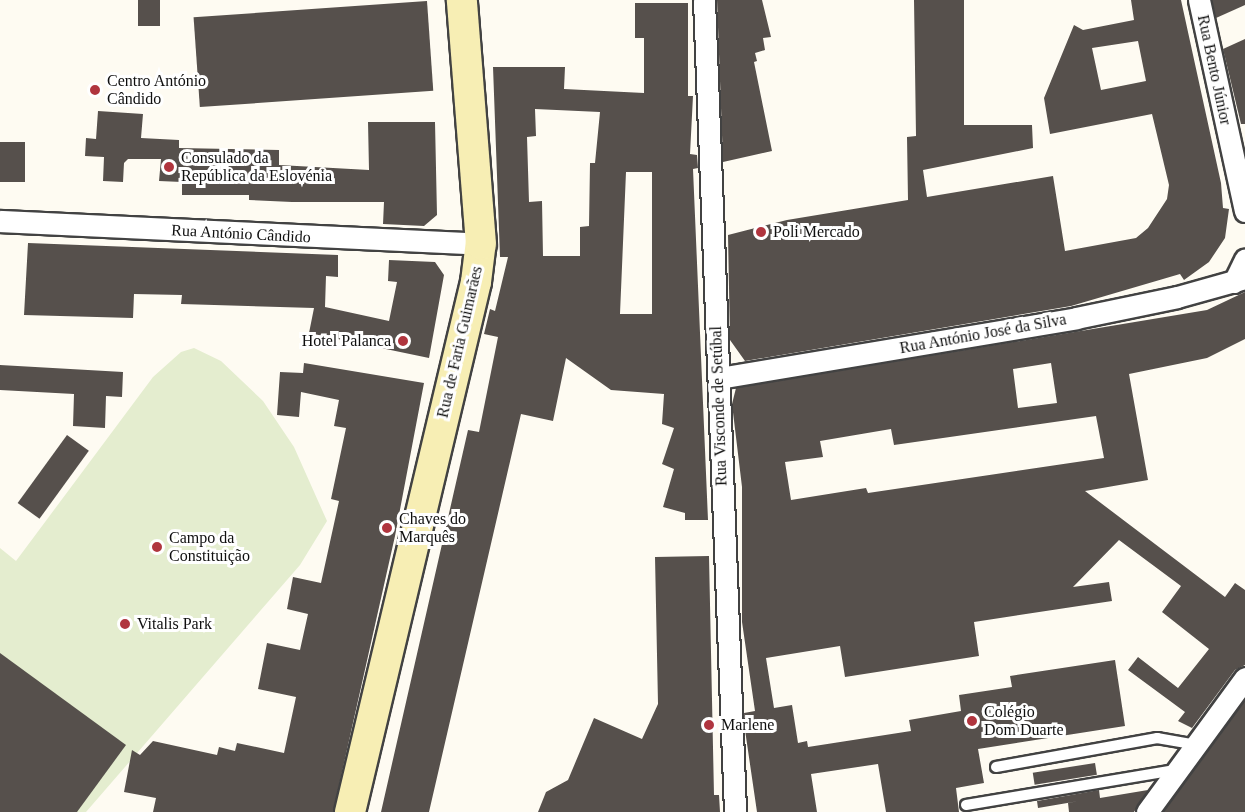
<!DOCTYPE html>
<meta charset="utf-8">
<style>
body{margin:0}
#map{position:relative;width:1245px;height:812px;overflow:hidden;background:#fefbf2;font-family:"Times New Roman",serif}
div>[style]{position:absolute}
.pitch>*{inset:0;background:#e4edcf}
.building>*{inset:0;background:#56504c;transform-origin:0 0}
.roads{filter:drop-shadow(2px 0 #424242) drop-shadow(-2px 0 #424242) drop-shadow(0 2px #424242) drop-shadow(0 -2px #424242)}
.lane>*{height:10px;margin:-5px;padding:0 5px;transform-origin:5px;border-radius:5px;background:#fff}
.street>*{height:21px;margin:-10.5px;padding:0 10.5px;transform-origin:10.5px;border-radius:10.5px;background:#fff}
.secondary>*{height:30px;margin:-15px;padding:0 15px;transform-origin:15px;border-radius:15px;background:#f7eeb4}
.dots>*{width:16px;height:16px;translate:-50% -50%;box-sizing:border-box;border:3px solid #fff;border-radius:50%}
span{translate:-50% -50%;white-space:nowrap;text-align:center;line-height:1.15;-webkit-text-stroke:6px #fff;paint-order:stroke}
.street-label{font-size:16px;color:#0f0f0f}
.poi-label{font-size:16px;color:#0f0f0f}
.left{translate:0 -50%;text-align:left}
.right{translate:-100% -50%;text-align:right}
</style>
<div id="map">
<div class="pitch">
<div style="clip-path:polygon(194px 348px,221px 361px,263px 401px,294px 447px,327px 521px,300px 565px,86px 812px,0 812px,0 548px,16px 561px,153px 377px,181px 352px)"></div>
</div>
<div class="building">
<div style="left:138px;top:0;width:22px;height:26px"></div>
<div style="clip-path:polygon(717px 0,762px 0,771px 37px,763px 38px,765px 50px,755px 53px,757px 61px,754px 62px,772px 151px,723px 162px)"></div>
<div style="clip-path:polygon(evenodd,914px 0,964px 0,964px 125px,1032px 125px,1033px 148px,923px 170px,927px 197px,1053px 176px,1065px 251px,1136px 238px,1148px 228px,1167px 199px,1169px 185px,1152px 114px,1050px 134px,1044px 98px,1074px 25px,1083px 30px,1134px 20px,1131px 0,1181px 0,1221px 183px,1223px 208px,1229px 209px,1225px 238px,1209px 262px,1184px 280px,1180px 274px,1071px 306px,745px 361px,730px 340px,728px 235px,787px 220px,908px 200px,907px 137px,916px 136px,914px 0,1138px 41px,1146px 81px,1101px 90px,1092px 48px,1138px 41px)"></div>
<div style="clip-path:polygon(1212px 0,1245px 0,1245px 5px,1216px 18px)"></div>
<div style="left:427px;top:1px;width:90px;height:234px;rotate:86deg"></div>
<div style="clip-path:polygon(evenodd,635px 3px,688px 3px,688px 96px,693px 96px,690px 154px,697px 155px,698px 168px,693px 169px,708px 520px,685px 520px,685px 513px,663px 507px,674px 469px,662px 464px,674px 428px,662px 424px,664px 394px,611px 390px,566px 358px,553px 421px,521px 414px,429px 812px,381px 812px,468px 430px,479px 432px,498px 337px,484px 334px,490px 309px,495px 311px,508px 257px,500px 257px,493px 67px,565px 67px,564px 89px,644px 93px,644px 38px,635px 38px,635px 3px,535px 109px,600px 112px,595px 163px,590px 163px,589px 226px,580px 227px,580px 256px,543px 256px,542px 201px,529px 202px,527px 137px,536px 136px,535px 109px,635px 3px,626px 172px,652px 172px,652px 314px,620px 314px,626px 172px)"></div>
<div style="clip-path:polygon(1245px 39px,1245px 124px,1241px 124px,1223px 49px)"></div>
<div style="clip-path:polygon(98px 111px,143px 114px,141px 138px,179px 140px,179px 148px,279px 150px,279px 165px,369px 170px,368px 122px,435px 122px,437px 215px,424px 226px,383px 224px,384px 202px,292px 202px,249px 200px,249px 195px,182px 195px,182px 182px,159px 181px,161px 159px,128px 159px,124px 163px,123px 182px,103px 181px,104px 157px,85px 156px,86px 138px,96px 139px)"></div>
<div style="left:0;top:142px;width:25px;height:40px"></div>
<div style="clip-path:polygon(28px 243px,338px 255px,338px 277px,326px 276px,325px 307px,389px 321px,397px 282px,388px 281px,389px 260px,435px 262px,444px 275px,429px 358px,309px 333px,314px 308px,181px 304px,182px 295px,134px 294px,133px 318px,24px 315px)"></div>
<div style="clip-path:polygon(evenodd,1245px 292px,1245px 339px,1207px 358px,1129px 374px,1148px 480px,1085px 491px,1225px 597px,1235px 583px,1245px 590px,1245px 665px,1235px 670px,1192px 728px,1178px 721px,1185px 712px,1128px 670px,1138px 657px,1178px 688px,1209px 649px,1162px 612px,1181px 586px,1119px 540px,1073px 587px,1109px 582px,1112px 601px,974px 622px,979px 656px,845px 677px,840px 646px,766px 658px,774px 708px,792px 705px,798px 743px,807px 741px,808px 747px,911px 731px,909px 720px,961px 711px,959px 695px,1012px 687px,1010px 676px,1115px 660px,1125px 726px,978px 749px,984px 783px,956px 788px,959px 812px,886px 812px,878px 764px,811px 774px,817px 812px,757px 812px,745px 730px,744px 713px,755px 711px,742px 622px,742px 487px,732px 404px,736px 388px,1207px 310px,1245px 292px,1051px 363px,1057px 403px,1018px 408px,1013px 369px,1051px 363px,1245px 292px,1096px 416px,1104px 458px,868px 493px,866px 488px,791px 500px,785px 462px,823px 457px,820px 441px,891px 429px,894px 445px,1096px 416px)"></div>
<div style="clip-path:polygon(304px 363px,424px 383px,395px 536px,333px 812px,153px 812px,156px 798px,124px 792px,132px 750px,140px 755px,153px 741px,217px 755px,219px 747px,235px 751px,237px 743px,284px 753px,296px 697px,258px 689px,267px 643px,300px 650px,308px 614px,287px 609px,293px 577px,321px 583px,339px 501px,331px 499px,346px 428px,334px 426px,339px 400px,301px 392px,299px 417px,277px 415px,280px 372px,303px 373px)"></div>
<div style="clip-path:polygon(0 365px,123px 372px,122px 397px,106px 396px,105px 428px,73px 426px,74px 394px,0 390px)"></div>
<div style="left:67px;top:435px;width:27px;height:84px;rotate:36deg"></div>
<div style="clip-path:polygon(709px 556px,714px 795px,719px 795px,720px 812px,538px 812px,546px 792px,568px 780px,594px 718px,642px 739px,658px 704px,655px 557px)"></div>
<div style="clip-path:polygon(0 653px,126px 745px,77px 812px,0 812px)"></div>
<div style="clip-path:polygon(1245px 700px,1245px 812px,1163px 812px)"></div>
<div style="left:1095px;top:763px;width:12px;height:63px;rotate:81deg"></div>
<div style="clip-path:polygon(1099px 790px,1100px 798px,1148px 790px,1134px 812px,1069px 812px,1068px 803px,1079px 801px,1038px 808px,1037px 801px)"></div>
</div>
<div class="roads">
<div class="lane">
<div style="left:996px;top:767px;width:164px;rotate:-10.2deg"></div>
<div style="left:1157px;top:738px;width:40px;rotate:10deg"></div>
<div style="left:966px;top:805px;width:212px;rotate:-9.5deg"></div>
</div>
<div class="street">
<div style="left:704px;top:0;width:813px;rotate:87.81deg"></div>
<div style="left:1199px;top:0;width:216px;rotate:77.7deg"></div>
<div style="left:0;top:221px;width:482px;rotate:2.7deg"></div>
<div style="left:1234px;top:282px;width:25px;rotate:-64deg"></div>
<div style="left:719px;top:378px;width:362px;rotate:-9.5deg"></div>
<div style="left:1076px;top:318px;width:103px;rotate:-11.7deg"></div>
<div style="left:1177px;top:297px;width:71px;rotate:-15.6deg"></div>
<div style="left:1147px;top:812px;width:166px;rotate:-53.8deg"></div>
</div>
<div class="secondary">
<div style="left:350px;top:812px;width:545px;rotate:-76.63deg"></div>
<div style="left:476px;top:282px;width:38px;rotate:-83deg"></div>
<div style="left:481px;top:244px;width:245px;rotate:-94.5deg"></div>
</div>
</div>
<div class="dots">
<div style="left:95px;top:90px;background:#b0353e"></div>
<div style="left:169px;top:167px;background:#b0353e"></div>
<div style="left:761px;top:232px;background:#b0353e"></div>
<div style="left:403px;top:341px;background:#b0353e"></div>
<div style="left:387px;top:528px;background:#b0353e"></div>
<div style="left:157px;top:547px;background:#b0353e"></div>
<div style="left:125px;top:624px;background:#b0353e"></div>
<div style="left:972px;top:721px;background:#b0353e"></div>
<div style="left:709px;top:725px;background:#b0353e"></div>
</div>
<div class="street-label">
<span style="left:1214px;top:70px;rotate:78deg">Rua Bento Júnior</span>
<span style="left:241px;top:234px;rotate:3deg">Rua António Cândido</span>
<span style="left:983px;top:334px;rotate:-10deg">Rua António José da Silva</span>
<span style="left:460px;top:342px;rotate:-77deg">Rua de Faria Guimarães</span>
<span style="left:719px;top:406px;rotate:-92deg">Rua Visconde de Setúbal</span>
</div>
<div class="poi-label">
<span class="left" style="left:107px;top:90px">Centro António<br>Cândido</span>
<span class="left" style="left:181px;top:167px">Consulado da<br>República da Eslovénia</span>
<span class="left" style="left:773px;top:232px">Poli Mercado</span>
<span class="right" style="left:391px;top:341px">Hotel Palanca</span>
<span class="left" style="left:399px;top:528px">Chaves do<br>Marquês</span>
<span class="left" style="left:169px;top:547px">Campo da<br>Constituição</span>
<span class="left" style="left:137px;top:624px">Vitalis Park</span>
<span class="left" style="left:984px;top:721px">Colégio<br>Dom Duarte</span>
<span class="left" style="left:721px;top:725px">Marlene</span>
</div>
</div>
